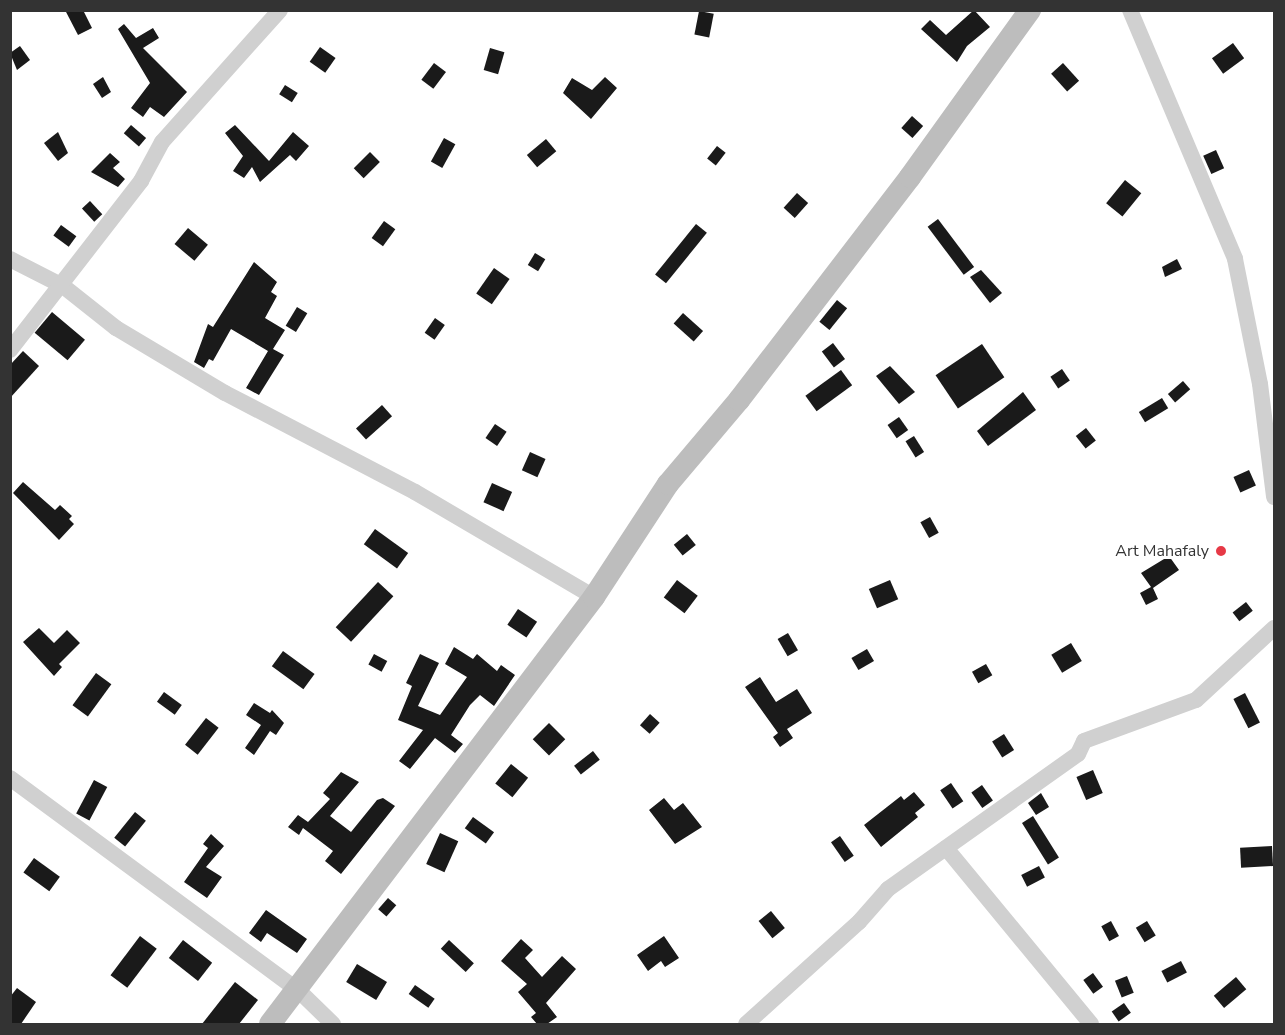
<!DOCTYPE html>
<style>
body{margin:0}
#map{position:relative;width:1285px;height:1035px;overflow:hidden;background:#fff;font-family:"Nunito Sans",sans-serif}
div>[style]{position:absolute}
.building>*{inset:0;background:#1a1a1a;transform-origin:0 0}
.minor>*{height:16px;margin:-8px;padding:0 8px;transform-origin:8px;border-radius:8px;background:#d0d0d0}
.secondary>*{height:22px;margin:-11px;padding:0 11px;transform-origin:11px;border-radius:11px;background:#bdbdbd}
.dots>*{width:16px;height:16px;translate:-50% -50%;box-sizing:border-box;border:3px solid #fff;border-radius:50%}
span{translate:-50% -50%;white-space:nowrap;text-align:center;line-height:1.15;-webkit-text-stroke:6px #fff;paint-order:stroke}
.poi-label{font-size:16px;color:#333}
.right{translate:-100% -50%;text-align:right}
.frame{position:absolute;inset:0;border:12px solid #333;pointer-events:none}
</style>
<div id="map">
<div class="building">
<div style="clip-path:polygon(65px 10px,83px 10px,92px 28px,78px 35px)"></div>
<div style="clip-path:polygon(974px 10px,990px 27px,967px 46px,957px 62px,921px 29px,930px 20px,946px 35px)"></div>
<div style="left:699px;top:11px;width:15px;height:24px;rotate:11deg"></div>
<div style="clip-path:polygon(124px 24px,136px 38px,153px 28px,159px 38px,143px 48px,187px 92px,164px 117px,150px 107px,143px 117px,131px 108px,150px 83px,118px 29px)"></div>
<div style="left:1233px;top:43px;width:19px;height:26px;rotate:54deg"></div>
<div style="clip-path:polygon(20px 46px,30px 60px,17px 70px,10px 53px)"></div>
<div style="left:320px;top:47px;width:19px;height:18px;rotate:35deg"></div>
<div style="left:490px;top:48px;width:15px;height:23px;rotate:16deg"></div>
<div style="left:434px;top:63px;width:15px;height:21px;rotate:37deg"></div>
<div style="left:1063px;top:63px;width:24px;height:16px;rotate:48deg"></div>
<div style="clip-path:polygon(103px 77px,111px 92px,102px 98px,93px 84px)"></div>
<div style="clip-path:polygon(605px 77px,617px 88px,591px 119px,563px 93px,572px 78px,592px 90px)"></div>
<div style="left:285px;top:85px;width:15px;height:11px;rotate:32deg"></div>
<div style="left:912px;top:116px;width:15px;height:16px;rotate:42deg"></div>
<div style="left:131px;top:125px;width:20px;height:11px;rotate:41deg"></div>
<div style="clip-path:polygon(235px 125px,269px 161px,293px 132px,309px 146px,296px 161px,290px 155px,260px 182px,252px 167px,244px 178px,233px 171px,243px 156px,225px 133px)"></div>
<div style="clip-path:polygon(58px 132px,68px 153px,58px 161px,44px 143px)"></div>
<div style="left:444px;top:138px;width:13px;height:27px;rotate:29deg"></div>
<div style="left:546px;top:139px;width:16px;height:25px;rotate:50deg"></div>
<div style="left:717px;top:146px;width:11px;height:16px;rotate:38deg"></div>
<div style="left:1216px;top:150px;width:20px;height:14px;rotate:66deg"></div>
<div style="left:370px;top:152px;width:14px;height:23px;rotate:45deg"></div>
<div style="clip-path:polygon(110px 153px,120px 162px,113px 168px,125px 179px,118px 187px,91px 172px)"></div>
<div style="left:1125px;top:180px;width:21px;height:30px;rotate:39deg"></div>
<div style="left:797px;top:193px;width:15px;height:20px;rotate:42deg"></div>
<div style="left:90px;top:201px;width:18px;height:11px;rotate:47deg"></div>
<div style="left:938px;top:219px;width:60px;height:13px;rotate:53deg"></div>
<div style="left:384px;top:221px;width:14px;height:21px;rotate:36deg"></div>
<div style="left:696px;top:224px;width:14px;height:65px;rotate:39deg"></div>
<div style="left:61px;top:225px;width:19px;height:13px;rotate:36deg"></div>
<div style="left:188px;top:228px;width:26px;height:21px;rotate:40deg"></div>
<div style="left:535px;top:253px;width:12px;height:14px;rotate:31deg"></div>
<div style="clip-path:polygon(1177px 259px,1182px 269px,1165px 277px,1162px 267px)"></div>
<div style="clip-path:polygon(254px 262px,277px 282px,271px 292px,277px 296px,265px 318px,285px 330px,273px 349px,284px 355px,259px 395px,246px 388px,268px 351px,231px 329px,213px 361px,209px 359px,204px 368px,194px 362px,208px 324px,213px 327px)"></div>
<div style="left:494px;top:268px;width:19px;height:31px;rotate:35deg"></div>
<div style="clip-path:polygon(981px 270px,1002px 293px,990px 303px,970px 277px)"></div>
<div style="left:837px;top:300px;width:13px;height:28px;rotate:39deg"></div>
<div style="left:297px;top:307px;width:12px;height:22px;rotate:31deg"></div>
<div style="left:52px;top:312px;width:43px;height:27px;rotate:40deg"></div>
<div style="left:683px;top:313px;width:27px;height:14px;rotate:42deg"></div>
<div style="left:435px;top:318px;width:12px;height:18px;rotate:35deg"></div>
<div style="left:833px;top:343px;width:20px;height:14px;rotate:53deg"></div>
<div style="left:982px;top:344px;width:40px;height:56px;rotate:56deg"></div>
<div style="clip-path:polygon(23px 351px,39px 366px,10px 398px,10px 365px)"></div>
<div style="clip-path:polygon(890px 366px,915px 392px,899px 404px,876px 376px)"></div>
<div style="left:1062px;top:369px;width:14px;height:14px;rotate:56deg"></div>
<div style="left:841px;top:370px;width:19px;height:44px;rotate:54deg"></div>
<div style="left:1183px;top:381px;width:11px;height:20px;rotate:49deg"></div>
<div style="clip-path:polygon(1023px 392px,1036px 410px,988px 446px,977px 431px)"></div>
<div style="left:1162px;top:398px;width:12px;height:27px;rotate:59deg"></div>
<div style="left:382px;top:405px;width:15px;height:35px;rotate:48deg"></div>
<div style="left:899px;top:417px;width:16px;height:14px;rotate:55deg"></div>
<div style="left:495px;top:424px;width:14px;height:17px;rotate:34deg"></div>
<div style="left:1086px;top:428px;width:16px;height:13px;rotate:52deg"></div>
<div style="left:914px;top:436px;width:19px;height:10px;rotate:58deg"></div>
<div style="left:530px;top:452px;width:17px;height:20px;rotate:24deg"></div>
<div style="left:1249px;top:470px;width:17px;height:17px;rotate:66deg"></div>
<div style="clip-path:polygon(23px 482px,55px 510px,60px 505px,72px 516px,69px 519px,74px 524px,59px 540px,13px 493px)"></div>
<div style="left:492px;top:483px;width:22px;height:21px;rotate:24deg"></div>
<div style="left:930px;top:517px;width:18px;height:11px;rotate:61deg"></div>
<div style="left:375px;top:529px;width:41px;height:19px;rotate:36deg"></div>
<div style="left:687px;top:534px;width:14px;height:17px;rotate:51deg"></div>
<div style="clip-path:polygon(1169px 556px,1179px 570px,1153px 588px,1158px 599px,1146px 605px,1140px 593px,1151px 587px,1141px 573px)"></div>
<div style="left:677px;top:580px;width:26px;height:22px;rotate:37deg"></div>
<div style="left:890px;top:580px;width:21px;height:23px;rotate:67deg"></div>
<div style="left:378px;top:582px;width:21px;height:62px;rotate:43deg"></div>
<div style="left:1246px;top:602px;width:11px;height:17px;rotate:52deg"></div>
<div style="left:518px;top:609px;width:23px;height:19px;rotate:34deg"></div>
<div style="clip-path:polygon(39px 628px,54px 643px,67px 630px,80px 643px,59px 664px,62px 667px,54px 676px,23px 642px)"></div>
<div style="left:788px;top:633px;width:20px;height:12px;rotate:60deg"></div>
<div style="left:1071px;top:643px;width:21px;height:23px;rotate:59deg"></div>
<div style="clip-path:polygon(454px 647px,473px 659px,477px 654px,497px 671px,501px 665px,515px 675px,494px 706px,480px 695px,470px 705px,451px 735px,463px 744px,455px 753px,435px 738px,410px 769px,399px 761px,423px 730px,398px 720px,412px 686px,406px 683px,420px 654px,439px 663px,418px 706px,440px 715px,467px 677px,445px 664px)"></div>
<div style="left:867px;top:649px;width:14px;height:18px;rotate:60deg"></div>
<div style="left:283px;top:651px;width:39px;height:19px;rotate:36deg"></div>
<div style="left:374px;top:654px;width:15px;height:12px;rotate:28deg"></div>
<div style="left:986px;top:664px;width:13px;height:16px;rotate:61deg"></div>
<div style="left:96px;top:673px;width:19px;height:40px;rotate:36deg"></div>
<div style="clip-path:polygon(760px 677px,776px 702px,797px 689px,812px 713px,787px 729px,793px 738px,780px 747px,773px 737px,778px 733px,745px 687px)"></div>
<div style="left:164px;top:692px;width:22px;height:12px;rotate:36deg"></div>
<div style="left:1245px;top:693px;width:33px;height:13px;rotate:63deg"></div>
<div style="clip-path:polygon(254px 703px,270px 713px,272px 710px,284px 723px,276px 735px,270px 731px,254px 755px,245px 748px,261px 725px,246px 715px)"></div>
<div style="left:650px;top:714px;width:13px;height:15px;rotate:42deg"></div>
<div style="left:206px;top:718px;width:16px;height:34px;rotate:38deg"></div>
<div style="left:549px;top:723px;width:23px;height:23px;rotate:45deg"></div>
<div style="left:1004px;top:734px;width:19px;height:14px;rotate:58deg"></div>
<div style="left:593px;top:751px;width:11px;height:24px;rotate:52deg"></div>
<div style="left:511px;top:764px;width:22px;height:25px;rotate:39deg"></div>
<div style="left:1093px;top:770px;width:25px;height:18px;rotate:67deg"></div>
<div style="clip-path:polygon(341px 772px,359px 782px,330px 816px,351px 832px,377px 800px,383px 798px,395px 806px,341px 874px,325px 861px,333px 851px,303px 828px,299px 835px,288px 827px,298px 815px,308px 822px,330px 799px,323px 793px)"></div>
<div style="left:94px;top:780px;width:15px;height:38px;rotate:28deg"></div>
<div style="left:951px;top:783px;width:22px;height:13px;rotate:56deg"></div>
<div style="left:982px;top:785px;width:19px;height:13px;rotate:55deg"></div>
<div style="clip-path:polygon(914px 792px,925px 805px,915px 813px,918px 817px,881px 847px,864px 825px,901px 796px,904px 800px)"></div>
<div style="clip-path:polygon(1041px 793px,1049px 807px,1036px 815px,1028px 803px)"></div>
<div style="clip-path:polygon(664px 798px,674px 810px,683px 803px,702px 827px,675px 844px,649px 810px)"></div>
<div style="left:135px;top:812px;width:14px;height:33px;rotate:39deg"></div>
<div style="left:1033px;top:816px;width:49px;height:13px;rotate:58deg"></div>
<div style="left:473px;top:817px;width:26px;height:14px;rotate:36deg"></div>
<div style="left:440px;top:833px;width:20px;height:34px;rotate:24deg"></div>
<div style="clip-path:polygon(211px 834px,224px 846px,206px 867px,222px 877px,207px 898px,184px 882px,208px 848px,203px 844px)"></div>
<div style="left:840px;top:836px;width:24px;height:11px;rotate:55deg"></div>
<div style="left:1272px;top:846px;width:20px;height:32px;rotate:87deg"></div>
<div style="left:34px;top:858px;width:32px;height:18px;rotate:36deg"></div>
<div style="left:1039px;top:866px;width:13px;height:20px;rotate:63deg"></div>
<div style="left:388px;top:898px;width:11px;height:15px;rotate:41deg"></div>
<div style="clip-path:polygon(266px 910px,307px 939px,297px 953px,267px 933px,261px 942px,249px 933px)"></div>
<div style="left:771px;top:911px;width:22px;height:16px;rotate:51deg"></div>
<div style="left:1111px;top:921px;width:17px;height:11px;rotate:62deg"></div>
<div style="left:1147px;top:921px;width:17px;height:13px;rotate:59deg"></div>
<div style="left:140px;top:936px;width:21px;height:49px;rotate:37deg"></div>
<div style="clip-path:polygon(664px 936px,679px 958px,665px 967px,661px 961px,648px 971px,637px 955px)"></div>
<div style="clip-path:polygon(521px 939px,533px 950px,525px 958px,542px 977px,562px 956px,576px 969px,546px 1003px,557px 1017px,547px 1024px,537px 1024px,531px 1017px,536px 1013px,518px 992px,527px 984px,501px 961px)"></div>
<div style="left:183px;top:940px;width:37px;height:23px;rotate:38deg"></div>
<div style="left:449px;top:940px;width:34px;height:12px;rotate:43deg"></div>
<div style="left:1181px;top:961px;width:13px;height:22px;rotate:63deg"></div>
<div style="left:357px;top:964px;width:35px;height:21px;rotate:31deg"></div>
<div style="left:1093px;top:973px;width:17px;height:12px;rotate:54deg"></div>
<div style="left:1127px;top:976px;width:18px;height:13px;rotate:68deg"></div>
<div style="left:1236px;top:977px;width:16px;height:29px;rotate:50deg"></div>
<div style="clip-path:polygon(235px 982px,258px 1000px,239px 1024px,202px 1024px)"></div>
<div style="left:415px;top:985px;width:24px;height:11px;rotate:35deg"></div>
<div style="clip-path:polygon(17px 988px,36px 1002px,21px 1024px,10px 1024px,10px 997px)"></div>
<div style="left:1124px;top:1003px;width:12px;height:15px;rotate:55deg"></div>
</div>
<div class="minor">
<div style="left:1130px;top:10px;width:270px;rotate:67.1deg"></div>
<div style="left:1235px;top:259px;width:127px;rotate:78.7deg"></div>
<div style="left:1260px;top:384px;width:114px;rotate:82.9deg"></div>
<div style="left:10px;top:259px;width:59px;rotate:27deg"></div>
<div style="left:63px;top:286px;width:68px;rotate:38.4deg"></div>
<div style="left:116px;top:328px;width:127px;rotate:30.8deg"></div>
<div style="left:225px;top:393px;width:214px;rotate:27.5deg"></div>
<div style="left:415px;top:492px;width:208px;rotate:30.4deg"></div>
<div style="left:10px;top:350px;width:214px;rotate:-52.2deg"></div>
<div style="left:141px;top:181px;width:44px;rotate:-61.7deg"></div>
<div style="left:162px;top:142px;width:177px;rotate:-48.2deg"></div>
<div style="left:10px;top:778px;width:358px;rotate:36.4deg"></div>
<div style="left:298px;top:990px;width:49px;rotate:44.2deg"></div>
<div style="left:946px;top:848px;width:228px;rotate:50.5deg"></div>
<div style="left:746px;top:1024px;width:152px;rotate:-42.1deg"></div>
<div style="left:859px;top:922px;width:44px;rotate:-48.7deg"></div>
<div style="left:888px;top:889px;width:233px;rotate:-35.4deg"></div>
<div style="left:1078px;top:754px;width:14px;rotate:-65deg"></div>
<div style="left:1084px;top:741px;width:119px;rotate:-20.1deg"></div>
<div style="left:1196px;top:700px;width:106px;rotate:-42.7deg"></div>
</div>
<div class="secondary">
<div style="left:270px;top:1024px;width:536px;rotate:-52.81deg"></div>
<div style="left:594px;top:597px;width:135px;rotate:-56.8deg"></div>
<div style="left:668px;top:484px;width:110px;rotate:-49.8deg"></div>
<div style="left:739px;top:400px;width:281px;rotate:-52.5deg"></div>
<div style="left:910px;top:177px;width:206px;rotate:-54.3deg"></div>
</div>
<div class="dots">
<div style="left:1221px;top:551px;background:#e63946"></div>
</div>
<div class="poi-label">
<span class="right" style="left:1209px;top:551px">Art Mahafaly</span>
</div>
<div class="frame"></div>
</div>
